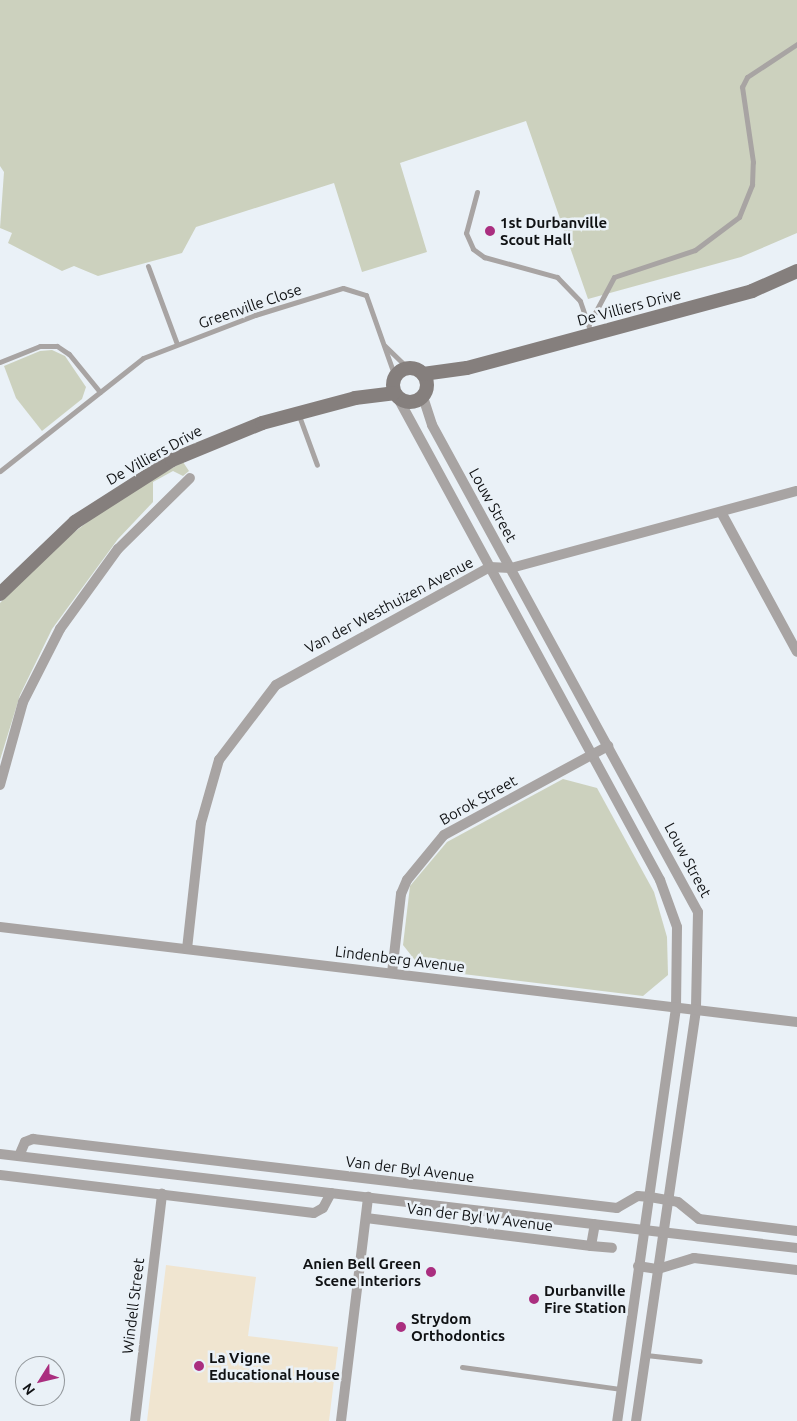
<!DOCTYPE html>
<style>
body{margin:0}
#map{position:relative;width:797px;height:1421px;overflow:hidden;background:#eaf1f7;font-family:Ubuntu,sans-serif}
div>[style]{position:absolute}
.education>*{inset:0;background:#f0e5d0}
.green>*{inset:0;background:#ccd1be}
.lane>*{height:5px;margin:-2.5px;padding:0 2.5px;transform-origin:2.5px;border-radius:2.5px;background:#a8a4a3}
.street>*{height:10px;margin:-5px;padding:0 5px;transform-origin:5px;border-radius:5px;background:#a8a4a3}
.secondary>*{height:14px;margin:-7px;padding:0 7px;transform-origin:7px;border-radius:7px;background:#857f7d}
.secondary>.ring{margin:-7px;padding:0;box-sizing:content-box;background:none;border:14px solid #857f7d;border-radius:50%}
.dots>*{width:14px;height:14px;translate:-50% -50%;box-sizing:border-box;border:2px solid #eaf1f7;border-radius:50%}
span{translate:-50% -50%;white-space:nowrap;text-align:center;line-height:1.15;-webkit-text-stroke:5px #eaf1f7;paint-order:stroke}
.poi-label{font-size:15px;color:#101214;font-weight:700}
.left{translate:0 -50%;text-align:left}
.right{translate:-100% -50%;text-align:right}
.street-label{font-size:15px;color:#101214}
.north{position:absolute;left:15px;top:1356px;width:50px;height:50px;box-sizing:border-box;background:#eaf1f7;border:1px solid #93989c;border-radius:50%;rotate:234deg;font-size:14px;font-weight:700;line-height:20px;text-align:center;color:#101214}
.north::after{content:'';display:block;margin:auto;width:18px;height:22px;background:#aa2e7f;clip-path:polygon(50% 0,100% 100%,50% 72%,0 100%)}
</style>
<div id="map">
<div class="education">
<div style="clip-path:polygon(166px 1265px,256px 1277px,248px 1336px,338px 1347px,329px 1421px,147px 1421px)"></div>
</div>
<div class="green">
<div style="clip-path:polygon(0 0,797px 0,797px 233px,741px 257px,588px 299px,526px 121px,400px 163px,427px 252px,362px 272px,334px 183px,196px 227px,182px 253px,98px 276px,74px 266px,62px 271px,8px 243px,12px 233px,0 228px,4px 172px,0 166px)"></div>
<div style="clip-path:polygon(40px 351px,52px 350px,65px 356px,86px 387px,82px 399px,42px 431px,16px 398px,4px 366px)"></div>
<div style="clip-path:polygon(183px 462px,189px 471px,183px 476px,173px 471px,153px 482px,153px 502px,118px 539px,52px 629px,20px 695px,0 760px,0 603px,56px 546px,119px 498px)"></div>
<div style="clip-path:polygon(563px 779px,597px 788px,654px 892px,667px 937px,668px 975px,643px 996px,422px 969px,403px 945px,410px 886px,447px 842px)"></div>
</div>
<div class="lane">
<div style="left:477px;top:192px;width:42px;rotate:105deg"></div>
<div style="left:466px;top:233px;width:17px;rotate:66deg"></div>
<div style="left:473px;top:249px;width:14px;rotate:36deg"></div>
<div style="left:484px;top:257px;width:76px;rotate:15.3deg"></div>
<div style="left:557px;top:277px;width:33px;rotate:46deg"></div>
<div style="left:580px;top:301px;width:28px;rotate:71deg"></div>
<div style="left:148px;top:266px;width:83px;rotate:69.6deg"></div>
<div style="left:589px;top:324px;width:53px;rotate:-62deg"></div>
<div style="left:614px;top:277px;width:85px;rotate:-18.4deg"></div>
<div style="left:695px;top:250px;width:55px;rotate:-36.9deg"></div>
<div style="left:739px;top:217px;width:35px;rotate:-68deg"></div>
<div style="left:752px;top:185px;width:23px;rotate:-88deg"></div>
<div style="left:753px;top:162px;width:76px;rotate:-98.3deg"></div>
<div style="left:742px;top:87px;width:11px;rotate:-63deg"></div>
<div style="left:747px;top:77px;width:60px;rotate:-33.4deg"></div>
<div style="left:385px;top:346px;width:32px;rotate:44deg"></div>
<div style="left:0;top:362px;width:43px;rotate:-21.8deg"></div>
<div style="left:40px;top:346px;width:17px"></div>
<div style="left:57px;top:346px;width:14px;rotate:34deg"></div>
<div style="left:69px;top:354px;width:49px;rotate:50.8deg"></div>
<div style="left:298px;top:413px;width:55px;rotate:69.9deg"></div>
<div style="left:0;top:471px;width:182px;rotate:-38.3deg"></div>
<div style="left:143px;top:358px;width:120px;rotate:-21deg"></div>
<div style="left:255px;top:315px;width:92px;rotate:-17.1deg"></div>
<div style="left:343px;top:288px;width:24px;rotate:17deg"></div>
<div style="left:366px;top:295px;width:87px;rotate:70.5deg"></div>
<div style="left:646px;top:1355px;width:54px;rotate:6.3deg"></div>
<div style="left:462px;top:1367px;width:161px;rotate:7.9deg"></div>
</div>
<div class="street">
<div style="left:423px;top:397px;width:29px;rotate:72deg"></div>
<div style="left:432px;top:425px;width:555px;rotate:61.36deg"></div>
<div style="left:698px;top:912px;width:98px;rotate:91.2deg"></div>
<div style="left:696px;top:1010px;width:415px;rotate:98.3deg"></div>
<div style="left:398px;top:398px;width:549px;rotate:61.47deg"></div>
<div style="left:660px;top:880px;width:50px;rotate:70.1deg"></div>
<div style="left:677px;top:927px;width:81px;rotate:90.7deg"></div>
<div style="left:676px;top:1008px;width:417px;rotate:98.1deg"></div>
<div style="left:721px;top:512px;width:159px;rotate:61.5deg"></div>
<div style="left:0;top:785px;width:86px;rotate:-74.5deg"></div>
<div style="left:23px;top:702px;width:82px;rotate:-63.1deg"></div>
<div style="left:60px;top:629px;width:99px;rotate:-54.1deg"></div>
<div style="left:118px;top:549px;width:101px;rotate:-44.6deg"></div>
<div style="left:0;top:927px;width:803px;rotate:6.8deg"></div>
<div style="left:187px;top:949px;width:127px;rotate:-83.7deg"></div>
<div style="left:201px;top:823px;width:66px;rotate:-74.1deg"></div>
<div style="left:219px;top:760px;width:94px;rotate:-52.8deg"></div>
<div style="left:276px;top:685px;width:244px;rotate:-28.9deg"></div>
<div style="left:490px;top:567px;width:21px;rotate:3deg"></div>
<div style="left:511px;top:568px;width:296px;rotate:-15.1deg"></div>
<div style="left:392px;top:973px;width:80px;rotate:-83.5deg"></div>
<div style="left:401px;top:894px;width:15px;rotate:-67deg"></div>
<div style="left:407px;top:880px;width:58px;rotate:-50.6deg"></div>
<div style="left:444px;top:835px;width:187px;rotate:-28.5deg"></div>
<div style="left:0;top:1154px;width:803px;rotate:6.73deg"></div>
<div style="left:19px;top:1156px;width:15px;rotate:-67deg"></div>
<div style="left:25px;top:1142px;width:9px;rotate:-21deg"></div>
<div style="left:33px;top:1139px;width:588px;rotate:6.74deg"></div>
<div style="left:617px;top:1208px;width:24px;rotate:-30deg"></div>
<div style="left:638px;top:1196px;width:12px;rotate:5deg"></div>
<div style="left:650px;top:1197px;width:28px;rotate:10deg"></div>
<div style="left:678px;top:1202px;width:27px;rotate:39deg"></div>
<div style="left:699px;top:1219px;width:99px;rotate:7deg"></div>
<div style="left:0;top:1175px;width:316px;rotate:6.9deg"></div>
<div style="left:314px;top:1213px;width:10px;rotate:-29deg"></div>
<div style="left:323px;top:1208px;width:17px;rotate:-62deg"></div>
<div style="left:366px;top:1218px;width:227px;rotate:7.1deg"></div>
<div style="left:591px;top:1246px;width:22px;rotate:-80deg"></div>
<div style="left:591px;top:1246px;width:21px;rotate:5deg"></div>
<div style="left:638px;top:1266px;width:20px;rotate:9deg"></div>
<div style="left:658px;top:1269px;width:38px;rotate:-17deg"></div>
<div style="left:694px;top:1258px;width:104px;rotate:6.6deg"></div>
<div style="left:135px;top:1421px;width:229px;rotate:-83.2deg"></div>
<div style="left:341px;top:1421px;width:226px;rotate:-83.1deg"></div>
</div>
<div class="secondary">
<div class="ring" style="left:393px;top:368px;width:20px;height:20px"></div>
<div style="left:423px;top:374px;width:44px;rotate:-7.8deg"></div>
<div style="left:467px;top:368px;width:295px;rotate:-15.1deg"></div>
<div style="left:752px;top:291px;width:49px;rotate:-24deg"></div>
<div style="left:0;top:594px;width:104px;rotate:-43.8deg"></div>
<div style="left:75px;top:522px;width:115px;rotate:-32.6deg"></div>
<div style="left:172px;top:460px;width:97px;rotate:-22.3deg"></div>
<div style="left:262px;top:423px;width:96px;rotate:-15deg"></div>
<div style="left:355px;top:398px;width:39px;rotate:-7deg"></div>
</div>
<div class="dots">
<div style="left:490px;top:231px;background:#aa2e7f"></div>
<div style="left:431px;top:1272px;background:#aa2e7f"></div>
<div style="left:534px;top:1299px;background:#aa2e7f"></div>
<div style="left:401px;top:1327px;background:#aa2e7f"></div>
<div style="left:199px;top:1366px;background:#aa2e7f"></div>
</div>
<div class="poi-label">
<span class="left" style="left:500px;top:231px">1st Durbanville<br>Scout Hall</span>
<span class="right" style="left:421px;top:1272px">Anien Bell Green<br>Scene Interiors</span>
<span class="left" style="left:544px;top:1299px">Durbanville<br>Fire Station</span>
<span class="left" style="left:411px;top:1327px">Strydom<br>Orthodontics</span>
<span class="left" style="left:209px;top:1366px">La Vigne<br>Educational House</span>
</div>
<div class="street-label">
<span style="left:250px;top:306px;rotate:-19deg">Greenville Close</span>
<span style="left:629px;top:307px;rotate:-15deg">De Villiers Drive</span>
<span style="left:154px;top:455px;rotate:-29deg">De Villiers Drive</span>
<span style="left:493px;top:505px;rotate:61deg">Louw Street</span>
<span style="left:389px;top:605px;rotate:-28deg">Van der Westhuizen Avenue</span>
<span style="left:478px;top:800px;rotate:-29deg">Borok Street</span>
<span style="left:688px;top:860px;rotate:62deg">Louw Street</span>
<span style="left:400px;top:959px;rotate:7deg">Lindenberg Avenue</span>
<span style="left:410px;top:1169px;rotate:7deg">Van der Byl Avenue</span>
<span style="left:480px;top:1217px;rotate:7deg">Van der Byl W Avenue</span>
<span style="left:133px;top:1306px;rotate:-83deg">Windell Street</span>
</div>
<div class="north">N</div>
</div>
